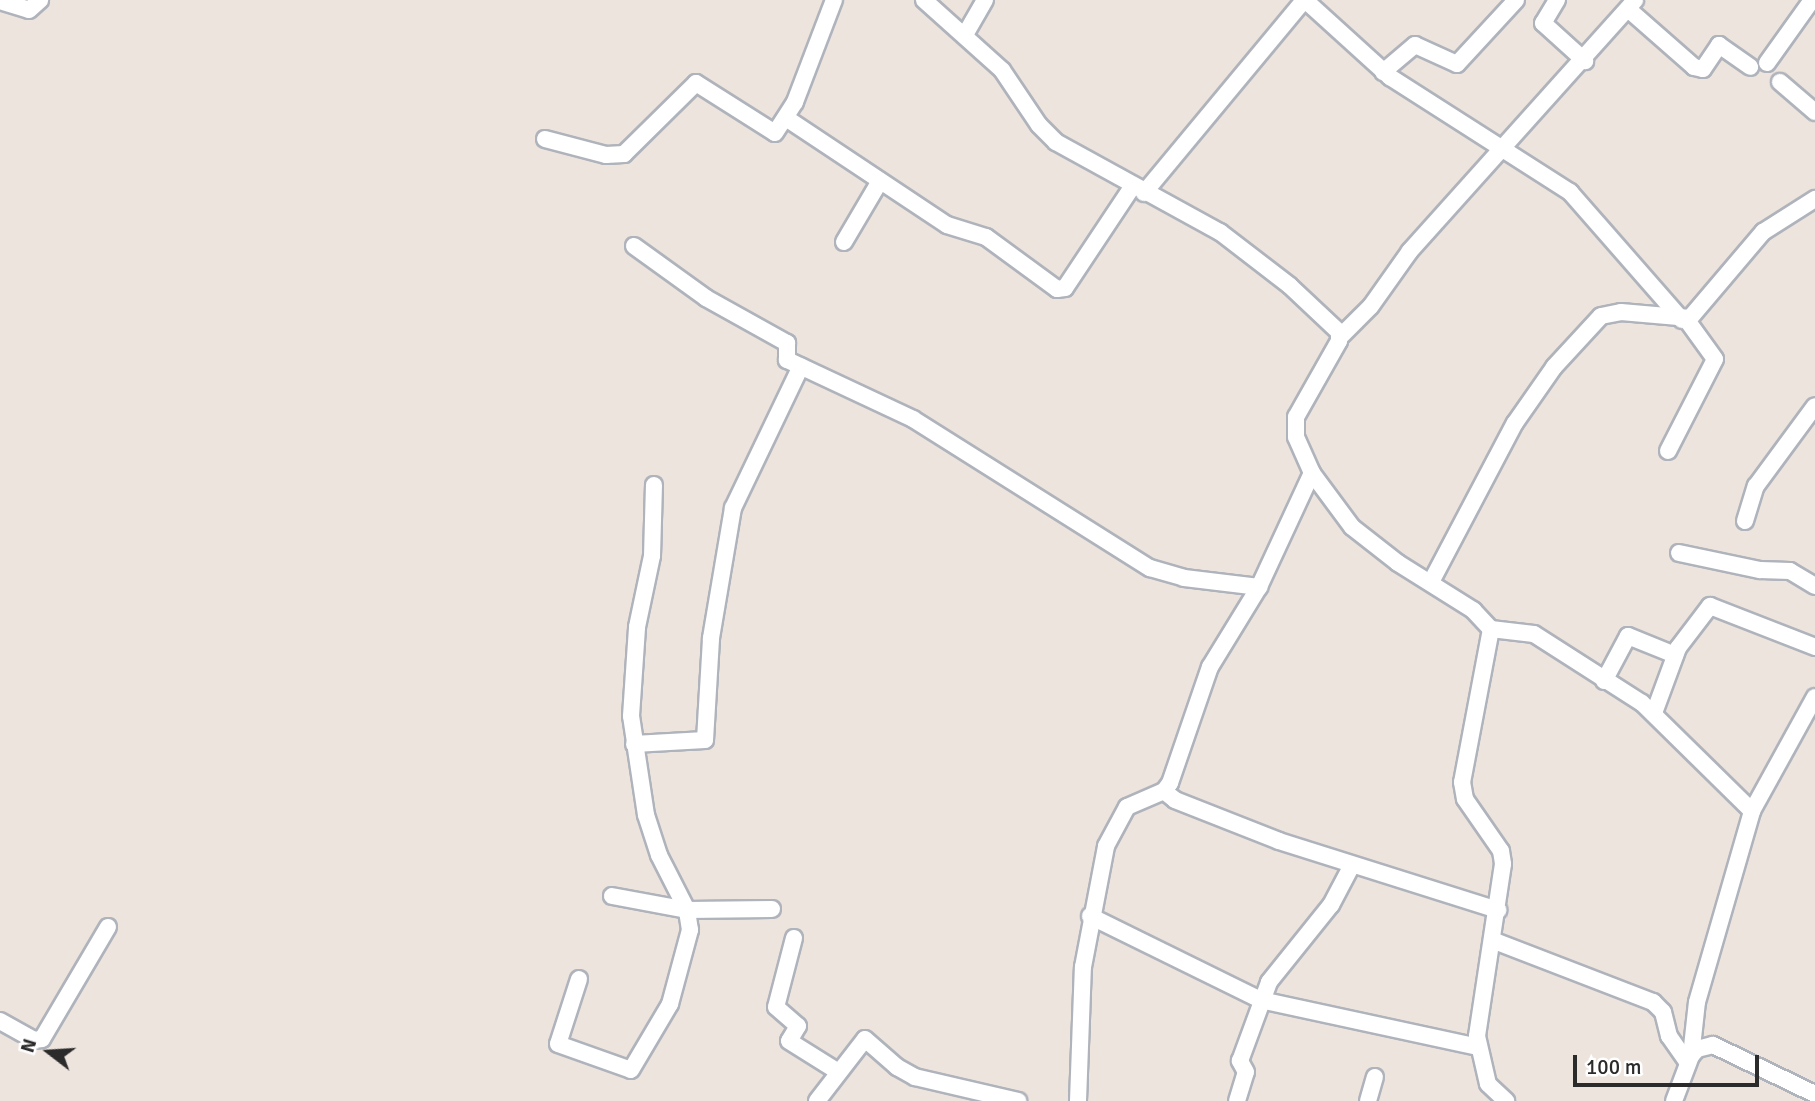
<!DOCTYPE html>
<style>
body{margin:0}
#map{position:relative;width:1815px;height:1101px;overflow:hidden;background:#ede4de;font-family:Signika,sans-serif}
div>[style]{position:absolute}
.roads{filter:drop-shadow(2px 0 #afb3bb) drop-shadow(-2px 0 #afb3bb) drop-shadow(0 2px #afb3bb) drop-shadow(0 -2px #afb3bb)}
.minor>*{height:16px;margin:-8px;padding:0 8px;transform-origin:8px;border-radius:8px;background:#fff}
span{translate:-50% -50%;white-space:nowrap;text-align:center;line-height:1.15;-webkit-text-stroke:5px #fff;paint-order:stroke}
.north{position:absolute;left:14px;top:1017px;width:70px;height:70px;-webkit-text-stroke:5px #fff;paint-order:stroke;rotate:287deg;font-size:19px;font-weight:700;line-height:28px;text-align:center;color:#2b2b2b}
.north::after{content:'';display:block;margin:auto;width:24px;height:32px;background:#2b2b2b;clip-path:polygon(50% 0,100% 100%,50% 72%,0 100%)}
.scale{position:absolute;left:1573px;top:1055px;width:186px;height:32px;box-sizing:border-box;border:4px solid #2b2b2b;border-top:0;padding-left:9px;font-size:21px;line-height:24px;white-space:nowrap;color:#2b2b2b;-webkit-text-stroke:5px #fff;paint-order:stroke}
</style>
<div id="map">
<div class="roads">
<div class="minor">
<div style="left:924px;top:0;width:105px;rotate:41.9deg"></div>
<div style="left:1002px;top:70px;width:66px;rotate:56.1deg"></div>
<div style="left:1039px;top:125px;width:24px;rotate:45deg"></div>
<div style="left:1056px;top:142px;width:187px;rotate:28.8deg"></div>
<div style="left:1220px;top:232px;width:88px;rotate:37.6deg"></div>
<div style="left:1290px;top:286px;width:67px;rotate:43.2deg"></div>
<div style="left:1339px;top:332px;width:9px;rotate:90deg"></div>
<div style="left:1339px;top:341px;width:87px;rotate:119.5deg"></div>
<div style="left:1296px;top:417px;width:20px;rotate:90deg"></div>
<div style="left:1296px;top:437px;width:39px;rotate:66deg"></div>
<div style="left:1312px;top:473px;width:67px;rotate:53.5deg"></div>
<div style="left:1352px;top:527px;width:58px;rotate:38deg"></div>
<div style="left:1398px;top:563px;width:89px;rotate:32.1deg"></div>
<div style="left:1473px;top:610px;width:26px;rotate:47deg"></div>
<div style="left:1491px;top:629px;width:156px;rotate:100.7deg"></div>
<div style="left:1462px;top:782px;width:17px;rotate:80deg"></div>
<div style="left:1465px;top:799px;width:63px;rotate:55.3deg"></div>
<div style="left:1501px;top:851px;width:13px;rotate:81deg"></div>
<div style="left:1503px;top:864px;width:174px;rotate:98.6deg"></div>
<div style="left:1477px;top:1036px;width:49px;rotate:77.1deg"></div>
<div style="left:1488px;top:1084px;width:25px;rotate:43deg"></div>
<div style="left:1305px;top:0;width:115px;rotate:42.2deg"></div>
<div style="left:1390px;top:77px;width:214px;rotate:32.6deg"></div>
<div style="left:1570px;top:192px;width:170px;rotate:48.8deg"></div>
<div style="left:1557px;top:0;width:27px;rotate:121deg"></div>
<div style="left:1543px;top:23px;width:57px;rotate:42.1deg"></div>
<div style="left:0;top:1px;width:30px;rotate:17deg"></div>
<div style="left:29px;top:10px;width:15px;rotate:-42deg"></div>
<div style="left:1628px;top:9px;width:88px;rotate:41.3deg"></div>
<div style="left:1694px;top:67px;width:9px;rotate:13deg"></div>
<div style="left:1703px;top:69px;width:29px;rotate:-56deg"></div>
<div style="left:1719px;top:45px;width:38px;rotate:35deg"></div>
<div style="left:966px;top:33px;width:38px;rotate:-60deg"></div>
<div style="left:1767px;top:63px;width:77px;rotate:-54.5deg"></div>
<div style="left:1383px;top:72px;width:42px;rotate:-40.2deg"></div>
<div style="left:1415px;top:45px;width:46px;rotate:24.3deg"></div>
<div style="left:1457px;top:64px;width:87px;rotate:-47.3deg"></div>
<div style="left:1780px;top:82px;width:46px;rotate:40.6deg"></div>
<div style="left:786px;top:118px;width:193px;rotate:33.6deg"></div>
<div style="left:947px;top:225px;width:41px;rotate:17.1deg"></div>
<div style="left:986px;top:237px;width:88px;rotate:36.2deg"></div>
<div style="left:1057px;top:289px;width:8px;rotate:-7deg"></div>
<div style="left:1065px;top:288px;width:121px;rotate:-56.4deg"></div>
<div style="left:545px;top:139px;width:63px;rotate:14.7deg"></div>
<div style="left:606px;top:155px;width:18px;rotate:-3deg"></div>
<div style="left:624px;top:154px;width:101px;rotate:-44.6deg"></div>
<div style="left:696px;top:83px;width:93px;rotate:32.3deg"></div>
<div style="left:775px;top:133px;width:37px;rotate:-57deg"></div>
<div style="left:795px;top:102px;width:109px;rotate:-69.1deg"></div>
<div style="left:1144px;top:193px;width:251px;rotate:-50.3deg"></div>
<div style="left:844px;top:242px;width:71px;rotate:-59.5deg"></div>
<div style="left:634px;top:246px;width:89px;rotate:35.8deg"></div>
<div style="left:706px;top:298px;width:93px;rotate:29.1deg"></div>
<div style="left:787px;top:343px;width:17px;rotate:90deg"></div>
<div style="left:787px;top:360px;width:139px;rotate:25.1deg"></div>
<div style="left:913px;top:419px;width:280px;rotate:32.2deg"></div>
<div style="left:1150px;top:568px;width:35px;rotate:16deg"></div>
<div style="left:1184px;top:578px;width:76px;rotate:6.8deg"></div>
<div style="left:1341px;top:336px;width:42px;rotate:-45deg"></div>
<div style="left:1371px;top:306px;width:67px;rotate:-54.7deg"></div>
<div style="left:1410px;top:251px;width:337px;rotate:-48.1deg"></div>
<div style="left:1668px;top:451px;width:103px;rotate:-62.9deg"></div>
<div style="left:1715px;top:359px;width:49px;rotate:-125.9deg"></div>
<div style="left:1745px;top:521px;width:37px;rotate:-73deg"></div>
<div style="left:1756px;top:486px;width:99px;rotate:-53.6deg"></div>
<div style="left:1679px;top:553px;width:83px;rotate:11.9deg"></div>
<div style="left:1760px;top:570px;width:30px;rotate:2deg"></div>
<div style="left:1790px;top:571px;width:29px;rotate:31deg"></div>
<div style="left:1431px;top:582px;width:180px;rotate:-62.2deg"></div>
<div style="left:1515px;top:423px;width:68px;rotate:-55.1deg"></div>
<div style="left:1554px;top:367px;width:69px;rotate:-47.3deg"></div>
<div style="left:1601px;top:316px;width:20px;rotate:-11deg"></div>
<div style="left:1621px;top:312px;width:69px;rotate:5deg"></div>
<div style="left:1690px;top:318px;width:113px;rotate:-49.7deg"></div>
<div style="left:1763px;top:232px;width:62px;rotate:-32.4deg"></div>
<div style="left:1491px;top:629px;width:43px;rotate:6.6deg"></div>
<div style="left:1534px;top:634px;width:128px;rotate:32.6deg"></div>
<div style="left:1642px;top:703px;width:154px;rotate:44.5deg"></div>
<div style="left:1604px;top:681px;width:51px;rotate:-61.9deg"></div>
<div style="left:1628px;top:636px;width:51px;rotate:22deg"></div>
<div style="left:1654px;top:713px;width:69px;rotate:-69.7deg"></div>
<div style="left:1678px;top:648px;width:53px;rotate:-52.7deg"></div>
<div style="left:1710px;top:606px;width:113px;rotate:21.3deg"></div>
<div style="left:634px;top:744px;width:71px;rotate:-3.2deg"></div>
<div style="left:705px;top:740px;width:102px;rotate:-86.6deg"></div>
<div style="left:711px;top:638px;width:132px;rotate:-80.4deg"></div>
<div style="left:733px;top:508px;width:157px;rotate:-64.4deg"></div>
<div style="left:1164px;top:791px;width:14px;rotate:39deg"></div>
<div style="left:1175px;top:800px;width:112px;rotate:21.5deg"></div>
<div style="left:1279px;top:841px;width:230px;rotate:17.5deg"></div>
<div style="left:612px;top:896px;width:76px;rotate:10.6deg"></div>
<div style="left:687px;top:910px;width:85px;rotate:-0.7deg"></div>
<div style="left:1090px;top:916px;width:191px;rotate:26.2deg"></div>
<div style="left:1261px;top:1000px;width:222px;rotate:12.2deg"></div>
<div style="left:794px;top:938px;width:71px;rotate:104.6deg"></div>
<div style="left:776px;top:1007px;width:29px;rotate:41deg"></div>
<div style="left:798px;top:1026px;width:17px;rotate:121deg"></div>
<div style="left:789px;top:1041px;width:57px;rotate:32deg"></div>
<div style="left:1492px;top:940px;width:173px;rotate:21.1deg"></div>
<div style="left:1653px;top:1002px;width:14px;rotate:45deg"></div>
<div style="left:1663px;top:1012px;width:25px;rotate:76deg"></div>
<div style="left:1669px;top:1036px;width:33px;rotate:55deg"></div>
<div style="left:579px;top:979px;width:68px;rotate:107.9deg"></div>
<div style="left:558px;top:1044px;width:77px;rotate:19.6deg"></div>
<div style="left:631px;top:1070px;width:77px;rotate:-59.4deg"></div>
<div style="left:670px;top:1004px;width:77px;rotate:-74.9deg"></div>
<div style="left:690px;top:930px;width:20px;rotate:-99deg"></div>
<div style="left:687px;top:910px;width:62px;rotate:-117deg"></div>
<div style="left:659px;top:855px;width:42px;rotate:-108deg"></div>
<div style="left:646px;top:815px;width:100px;rotate:-98.6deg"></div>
<div style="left:631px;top:716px;width:89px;rotate:-86.1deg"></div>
<div style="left:637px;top:627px;width:73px;rotate:-78.1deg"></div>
<div style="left:652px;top:556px;width:71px;rotate:-88.4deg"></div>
<div style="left:0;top:1021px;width:39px;rotate:29deg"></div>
<div style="left:34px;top:1040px;width:8px;rotate:-7deg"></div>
<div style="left:42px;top:1039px;width:130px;rotate:-59.5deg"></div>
<div style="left:1691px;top:1056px;width:54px;rotate:-83.7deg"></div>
<div style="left:1697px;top:1002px;width:199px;rotate:-73.9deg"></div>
<div style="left:1752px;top:811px;width:130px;rotate:-61.1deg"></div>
<div style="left:817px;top:1101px;width:78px;rotate:-52.3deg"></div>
<div style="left:865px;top:1039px;width:43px;rotate:41.2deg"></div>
<div style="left:897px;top:1067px;width:21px;rotate:29deg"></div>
<div style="left:915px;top:1077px;width:106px;rotate:13.1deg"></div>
<div style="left:1078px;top:1101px;width:134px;rotate:-87.9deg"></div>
<div style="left:1083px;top:967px;width:123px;rotate:-79.2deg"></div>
<div style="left:1106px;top:846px;width:44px;rotate:-61.7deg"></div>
<div style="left:1127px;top:807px;width:40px;rotate:-23.4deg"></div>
<div style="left:1164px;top:791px;width:10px;rotate:-53deg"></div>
<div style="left:1170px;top:783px;width:123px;rotate:-71deg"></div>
<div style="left:1210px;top:667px;width:94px;rotate:-58.5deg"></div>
<div style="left:1259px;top:587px;width:126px;rotate:-65.1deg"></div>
<div style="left:1237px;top:1101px;width:30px;rotate:-73deg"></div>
<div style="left:1246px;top:1072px;width:13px;rotate:-119deg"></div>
<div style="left:1240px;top:1061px;width:84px;rotate:-69.8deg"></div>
<div style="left:1269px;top:982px;width:99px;rotate:-51.2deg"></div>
<div style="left:1331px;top:905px;width:45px;rotate:-62.3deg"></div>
<div style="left:1368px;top:1101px;width:25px;rotate:-74deg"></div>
<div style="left:1674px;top:1101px;width:48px;rotate:-69.3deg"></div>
<div style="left:1691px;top:1056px;width:9px;rotate:-49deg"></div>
<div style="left:1697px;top:1049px;width:16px;rotate:-14deg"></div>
<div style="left:1713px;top:1045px;width:113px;rotate:25.7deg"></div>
</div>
</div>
<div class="north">N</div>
<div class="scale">100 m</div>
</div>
